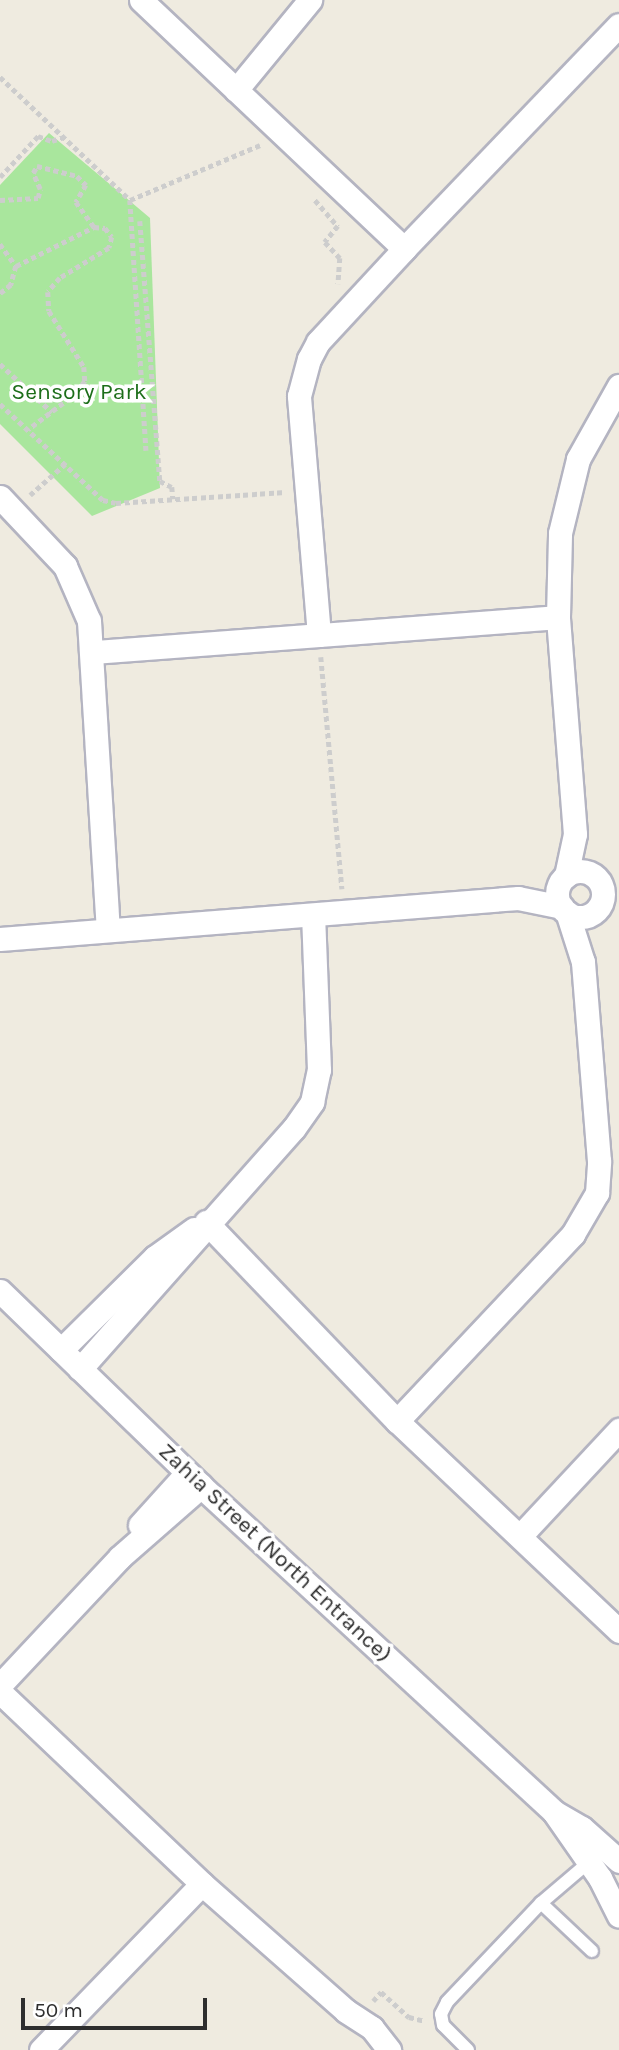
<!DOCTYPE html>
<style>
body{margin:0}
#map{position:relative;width:619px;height:2050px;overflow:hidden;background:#efebe0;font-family:Karla,sans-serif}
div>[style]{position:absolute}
.green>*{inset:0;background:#a9e69d}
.path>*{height:4.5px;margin-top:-2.25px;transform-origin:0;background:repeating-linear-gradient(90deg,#cdcdcd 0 5px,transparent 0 8.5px)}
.roads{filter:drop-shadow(2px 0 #b4b4c1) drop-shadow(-2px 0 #b4b4c1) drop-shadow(0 2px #b4b4c1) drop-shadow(0 -2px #b4b4c1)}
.lane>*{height:12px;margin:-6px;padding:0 6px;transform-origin:6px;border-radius:6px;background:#fff}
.street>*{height:23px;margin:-11.5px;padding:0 11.5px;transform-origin:11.5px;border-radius:11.5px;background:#fff}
.street>.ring{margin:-11.5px;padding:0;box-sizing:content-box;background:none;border:23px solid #fff;border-radius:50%}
span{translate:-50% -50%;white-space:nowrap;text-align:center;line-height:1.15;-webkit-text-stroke:7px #fff;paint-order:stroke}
.park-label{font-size:23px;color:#1d6e1a}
.street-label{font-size:23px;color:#2e2e2e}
.scale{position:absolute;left:21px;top:1998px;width:186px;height:32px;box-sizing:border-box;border:4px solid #2e2e2e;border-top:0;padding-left:9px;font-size:21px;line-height:24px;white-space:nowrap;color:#2e2e2e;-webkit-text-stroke:5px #fff;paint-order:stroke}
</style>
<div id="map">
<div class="green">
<div style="clip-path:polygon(49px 133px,150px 218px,160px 488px,92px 516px,0 424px,0 185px)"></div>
</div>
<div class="path">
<div style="left:0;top:77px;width:179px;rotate:43.4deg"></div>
<div style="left:130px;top:200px;width:251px;rotate:86.3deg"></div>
<div style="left:0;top:177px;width:56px;rotate:-47.2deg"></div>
<div style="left:38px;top:136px;width:15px;rotate:20deg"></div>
<div style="left:52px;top:141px;width:13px;rotate:-18deg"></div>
<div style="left:0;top:200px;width:38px;rotate:-3deg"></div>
<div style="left:38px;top:198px;width:9px;rotate:-77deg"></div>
<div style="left:40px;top:189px;width:17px;rotate:-114deg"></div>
<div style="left:33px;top:173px;width:8px;rotate:-60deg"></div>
<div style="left:37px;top:166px;width:41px;rotate:14deg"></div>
<div style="left:77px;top:176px;width:13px;rotate:45deg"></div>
<div style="left:86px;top:185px;width:20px;rotate:120deg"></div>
<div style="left:76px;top:202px;width:31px;rotate:54deg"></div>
<div style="left:130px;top:200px;width:141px;rotate:-22.9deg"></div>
<div style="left:315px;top:200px;width:35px;rotate:49deg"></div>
<div style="left:338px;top:226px;width:21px;rotate:129deg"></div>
<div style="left:325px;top:242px;width:22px;rotate:47deg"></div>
<div style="left:340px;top:258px;width:26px;rotate:94deg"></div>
<div style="left:140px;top:221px;width:261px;rotate:85.6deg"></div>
<div style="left:160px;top:481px;width:13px;rotate:27deg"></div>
<div style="left:172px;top:487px;width:12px;rotate:85deg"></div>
<div style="left:0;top:244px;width:27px;rotate:54deg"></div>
<div style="left:16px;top:266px;width:20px;rotate:105deg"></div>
<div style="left:11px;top:285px;width:14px;rotate:141deg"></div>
<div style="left:16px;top:266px;width:87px;rotate:-26.6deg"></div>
<div style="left:94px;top:227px;width:11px;rotate:5deg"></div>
<div style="left:105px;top:228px;width:11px;rotate:52deg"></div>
<div style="left:112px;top:237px;width:11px;rotate:105deg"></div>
<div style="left:109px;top:248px;width:57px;rotate:148.5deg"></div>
<div style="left:60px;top:278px;width:18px;rotate:131deg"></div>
<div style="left:48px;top:292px;width:19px;rotate:87deg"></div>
<div style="left:49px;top:311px;width:66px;rotate:58deg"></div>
<div style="left:84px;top:367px;width:14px;rotate:86deg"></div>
<div style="left:85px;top:381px;width:14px;rotate:124deg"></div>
<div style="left:77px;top:393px;width:61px;rotate:142.9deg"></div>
<div style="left:0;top:364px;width:71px;rotate:42.7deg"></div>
<div style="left:0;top:404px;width:141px;rotate:43deg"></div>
<div style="left:103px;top:500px;width:13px;rotate:13deg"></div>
<div style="left:116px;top:503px;width:170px;rotate:-3.7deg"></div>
<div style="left:30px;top:495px;width:47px;rotate:-41.5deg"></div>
<div style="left:321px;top:657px;width:233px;rotate:84.8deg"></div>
<div style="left:373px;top:2001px;width:12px;rotate:-48deg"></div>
<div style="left:381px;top:1992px;width:38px;rotate:42deg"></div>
<div style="left:409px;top:2017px;width:16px;rotate:14deg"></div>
</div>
<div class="roads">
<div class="lane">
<div style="left:541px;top:1903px;width:70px;rotate:43.3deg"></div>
<div style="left:468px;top:2050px;width:35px;rotate:-135deg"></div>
<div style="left:443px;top:2025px;width:11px;rotate:-100deg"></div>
<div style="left:441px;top:2014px;width:13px;rotate:-63deg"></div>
<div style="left:447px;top:2002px;width:137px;rotate:-46.5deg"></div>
<div style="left:541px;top:1903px;width:63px;rotate:-40.5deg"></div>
</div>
<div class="street">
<div style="left:141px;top:0;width:362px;rotate:43.4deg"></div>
<div style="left:236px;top:90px;width:117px;rotate:-50.6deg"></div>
<div style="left:0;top:497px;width:95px;rotate:46.7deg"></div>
<div style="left:65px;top:566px;width:60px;rotate:66.4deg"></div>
<div style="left:89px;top:621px;width:309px;rotate:86.5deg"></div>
<div style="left:319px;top:635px;width:240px;rotate:-94.8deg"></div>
<div style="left:299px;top:396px;width:38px;rotate:-75deg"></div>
<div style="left:309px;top:359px;width:19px;rotate:-62deg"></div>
<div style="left:318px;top:342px;width:127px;rotate:-47.2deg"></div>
<div style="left:404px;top:249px;width:310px;rotate:-46.2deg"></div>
<div style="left:94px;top:652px;width:465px;rotate:-4.3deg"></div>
<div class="ring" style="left:557px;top:871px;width:23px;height:23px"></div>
<div style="left:566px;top:876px;width:43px;rotate:-77.9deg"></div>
<div style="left:575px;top:834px;width:218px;rotate:-94.5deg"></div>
<div style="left:558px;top:617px;width:84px;rotate:-88.6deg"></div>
<div style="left:560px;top:533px;width:76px;rotate:-76.3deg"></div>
<div style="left:578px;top:459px;width:84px;rotate:-60.7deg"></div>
<div style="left:0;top:939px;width:520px;rotate:-4.53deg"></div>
<div style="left:518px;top:898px;width:45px;rotate:11.6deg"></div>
<div style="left:206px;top:1222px;width:276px;rotate:46.2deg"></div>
<div style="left:397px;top:1421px;width:306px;rotate:43.4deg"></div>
<div style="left:0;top:1291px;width:280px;rotate:44.1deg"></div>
<div style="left:201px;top:1486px;width:481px;rotate:42.7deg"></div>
<div style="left:554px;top:1812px;width:32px;rotate:30deg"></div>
<div style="left:582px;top:1828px;width:50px;rotate:41.7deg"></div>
<div style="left:61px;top:1350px;width:132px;rotate:-44.7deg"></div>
<div style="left:155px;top:1257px;width:48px;rotate:-35.7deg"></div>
<div style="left:80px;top:1369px;width:322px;rotate:-48.4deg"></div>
<div style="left:294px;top:1128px;width:32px;rotate:-55deg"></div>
<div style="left:312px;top:1102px;width:33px;rotate:-78deg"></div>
<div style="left:319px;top:1070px;width:155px;rotate:-92.2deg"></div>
<div style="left:397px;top:1421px;width:257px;rotate:-46.7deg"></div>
<div style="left:573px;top:1234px;width:48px;rotate:-59.7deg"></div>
<div style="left:597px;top:1193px;width:32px;rotate:-86deg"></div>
<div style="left:599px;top:1161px;width:200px;rotate:-94.6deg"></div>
<div style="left:583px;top:962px;width:52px;rotate:-107.7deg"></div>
<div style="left:140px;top:1525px;width:70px;rotate:-47.9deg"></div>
<div style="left:521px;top:1535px;width:144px;rotate:-47deg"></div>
<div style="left:0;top:1685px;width:175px;rotate:-46.8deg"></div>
<div style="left:120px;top:1557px;width:108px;rotate:-41.2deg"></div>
<div style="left:0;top:1692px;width:279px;rotate:43.5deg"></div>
<div style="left:202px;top:1884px;width:192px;rotate:41.4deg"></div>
<div style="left:346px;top:2011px;width:31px;rotate:33deg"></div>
<div style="left:372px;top:2028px;width:28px;rotate:52deg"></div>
<div style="left:556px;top:1815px;width:77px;rotate:55.1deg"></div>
<div style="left:600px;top:1878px;width:42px;rotate:63.4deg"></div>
<div style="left:41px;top:2050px;width:231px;rotate:-45.9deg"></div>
</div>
</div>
<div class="park-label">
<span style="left:79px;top:392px">Sensory Park</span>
</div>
<div class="street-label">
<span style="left:275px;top:1553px;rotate:43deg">Zahia Street (North Entrance)</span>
</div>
<div class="scale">50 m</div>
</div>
